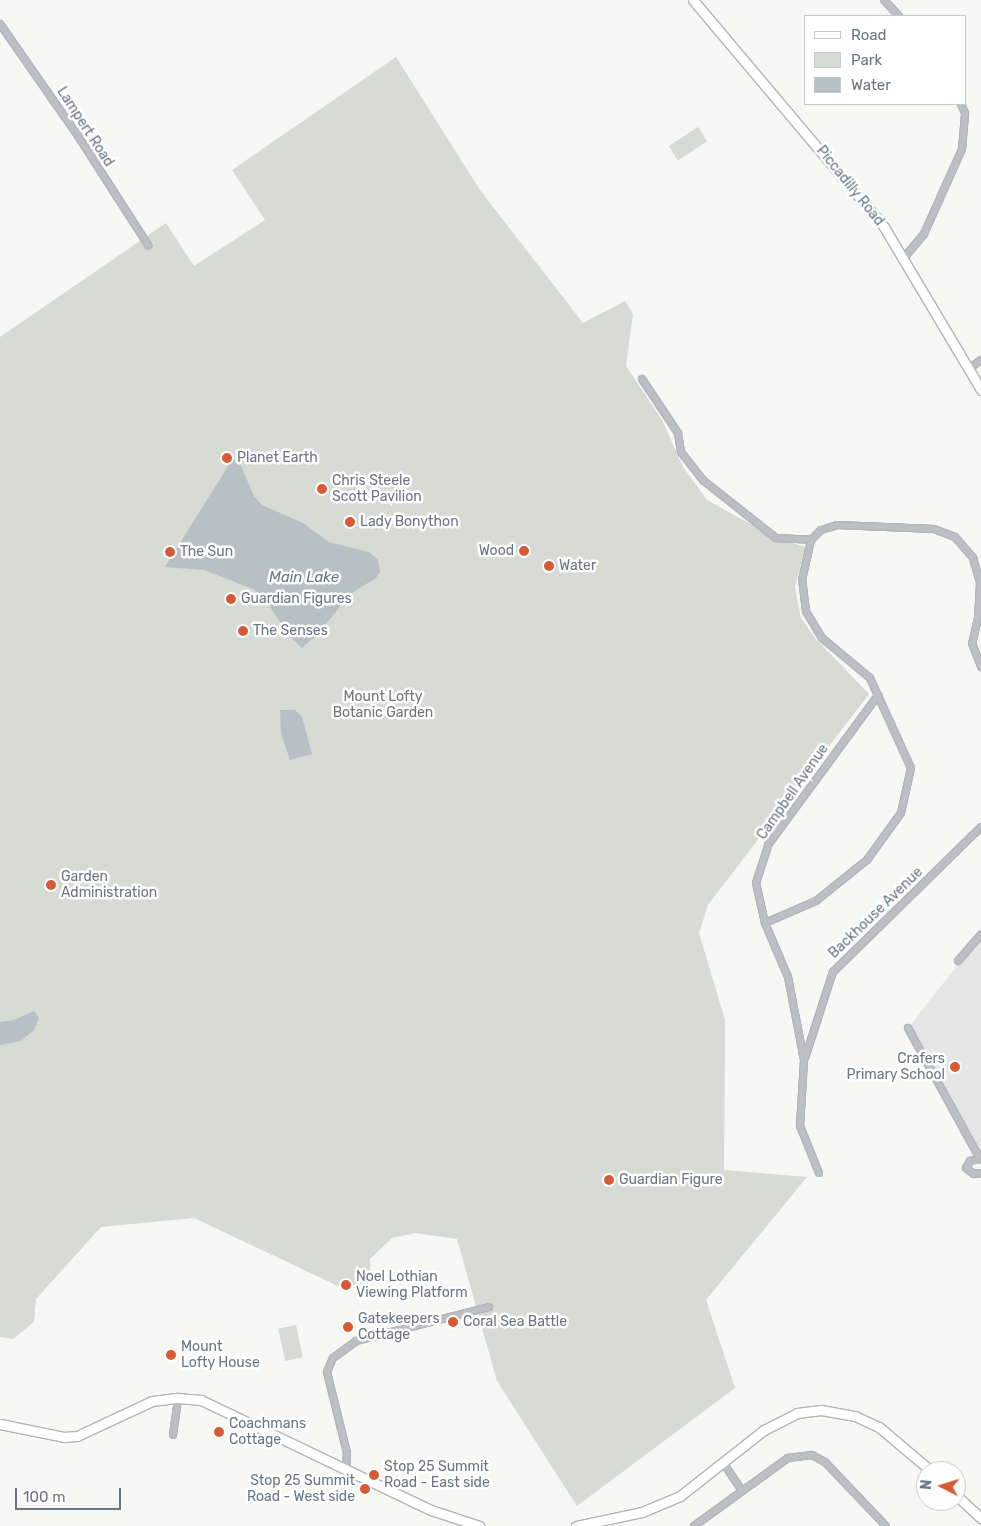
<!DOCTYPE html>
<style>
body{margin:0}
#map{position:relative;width:981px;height:1526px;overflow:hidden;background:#f7f7f4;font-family:Rubik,sans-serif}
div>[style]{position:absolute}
.built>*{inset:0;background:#e5e6e5}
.green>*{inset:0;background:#d6dbd4;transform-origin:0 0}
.water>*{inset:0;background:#b7c1c5}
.roads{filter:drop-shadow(1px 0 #b1b6bb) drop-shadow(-1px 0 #b1b6bb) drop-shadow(0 1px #b1b6bb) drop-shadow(0 -1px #b1b6bb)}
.minor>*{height:6px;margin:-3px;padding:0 3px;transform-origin:3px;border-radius:3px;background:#bcc0c4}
.secondary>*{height:9px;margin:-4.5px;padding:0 4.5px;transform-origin:4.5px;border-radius:4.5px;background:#fff}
.dots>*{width:14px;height:14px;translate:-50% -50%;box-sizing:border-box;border:2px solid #fff;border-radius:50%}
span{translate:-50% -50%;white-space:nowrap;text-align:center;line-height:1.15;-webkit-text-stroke:5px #fff;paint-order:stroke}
.street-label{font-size:14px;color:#687783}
.poi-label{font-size:14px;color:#687783}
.left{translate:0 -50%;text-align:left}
.right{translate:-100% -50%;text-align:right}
.park-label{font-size:14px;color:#6a7b66}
.water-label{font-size:15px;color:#64777f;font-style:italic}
.legend{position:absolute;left:804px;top:15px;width:162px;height:90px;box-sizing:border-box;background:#fff;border:1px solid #c3c9cd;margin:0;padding:6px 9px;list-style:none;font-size:15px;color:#687783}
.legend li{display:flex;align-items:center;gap:10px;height:25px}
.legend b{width:25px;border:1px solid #c3c9cd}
.north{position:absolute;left:916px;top:1461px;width:50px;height:50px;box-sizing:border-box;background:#fff;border:1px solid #c3c9cd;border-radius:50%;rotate:275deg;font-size:14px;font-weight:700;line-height:20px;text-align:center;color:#687783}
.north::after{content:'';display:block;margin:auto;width:18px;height:22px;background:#d65a35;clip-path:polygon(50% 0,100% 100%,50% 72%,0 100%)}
.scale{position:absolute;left:15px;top:1488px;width:106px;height:22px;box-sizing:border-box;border:2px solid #687783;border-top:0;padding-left:6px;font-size:15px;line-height:18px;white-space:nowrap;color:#687783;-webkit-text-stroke:4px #fff;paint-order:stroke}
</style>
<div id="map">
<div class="built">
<div style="clip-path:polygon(981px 935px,981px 1159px,908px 1028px)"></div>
</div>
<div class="green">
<div style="clip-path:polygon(396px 57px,480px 190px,583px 323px,625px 301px,633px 314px,626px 366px,662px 420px,683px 467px,707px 500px,776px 538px,805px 547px,795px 587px,801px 618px,816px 639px,869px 694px,708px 905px,699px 933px,725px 1020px,724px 1170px,807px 1177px,706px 1300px,735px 1388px,577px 1506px,497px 1381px,457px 1239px,415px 1233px,392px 1238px,370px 1259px,371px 1283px,338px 1286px,194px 1218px,101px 1227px,36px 1299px,34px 1322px,13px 1339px,0 1337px,0 337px,166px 223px,194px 266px,265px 220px,232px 170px)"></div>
<div style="left:698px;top:127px;width:17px;height:35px;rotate:57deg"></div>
<div style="left:296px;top:1325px;width:33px;height:18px;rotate:78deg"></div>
</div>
<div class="water">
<div style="clip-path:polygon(238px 459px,254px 496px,262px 505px,303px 523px,329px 542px,369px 552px,378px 560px,380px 572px,376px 578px,350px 594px,319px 633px,302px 648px,287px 633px,265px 599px,253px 589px,204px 570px,165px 567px,230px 463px)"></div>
<div style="clip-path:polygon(295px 710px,302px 717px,312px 754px,290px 760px,281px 734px,280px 710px)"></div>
<div style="clip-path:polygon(34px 1011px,39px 1018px,34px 1030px,21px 1041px,0 1045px,0 1022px,14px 1020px)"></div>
</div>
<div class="roads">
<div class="minor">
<div style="left:884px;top:0;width:22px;rotate:47deg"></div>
<div style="left:0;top:24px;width:136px;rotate:55.1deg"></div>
<div style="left:78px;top:136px;width:130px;rotate:57.3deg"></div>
<div style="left:903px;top:259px;width:33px;rotate:-50deg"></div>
<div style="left:924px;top:234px;width:93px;rotate:-65.9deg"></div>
<div style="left:962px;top:149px;width:36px;rotate:-85deg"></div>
<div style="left:965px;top:113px;width:10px;rotate:-114deg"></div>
<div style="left:969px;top:369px;width:15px;rotate:-37deg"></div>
<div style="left:642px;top:379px;width:65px;rotate:56.3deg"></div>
<div style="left:678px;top:433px;width:19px;rotate:81deg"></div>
<div style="left:681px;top:452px;width:37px;rotate:52deg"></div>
<div style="left:704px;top:481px;width:92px;rotate:38.4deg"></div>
<div style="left:776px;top:538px;width:35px;rotate:3deg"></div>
<div style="left:765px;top:923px;width:56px;rotate:-23.3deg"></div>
<div style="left:816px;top:901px;width:65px;rotate:-38.8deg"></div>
<div style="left:867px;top:860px;width:58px;rotate:-54.1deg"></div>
<div style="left:901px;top:813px;width:46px;rotate:-77.5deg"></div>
<div style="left:911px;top:768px;width:99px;rotate:-114.5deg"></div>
<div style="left:870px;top:678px;width:62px;rotate:-140.2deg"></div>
<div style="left:822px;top:638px;width:31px;rotate:-121deg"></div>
<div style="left:806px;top:611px;width:31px;rotate:-97deg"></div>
<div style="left:802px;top:580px;width:41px;rotate:-77.3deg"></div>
<div style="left:811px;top:540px;width:14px;rotate:-45deg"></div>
<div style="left:821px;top:530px;width:17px;rotate:-17deg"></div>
<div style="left:837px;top:525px;width:97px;rotate:2.4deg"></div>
<div style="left:934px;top:529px;width:22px;rotate:21deg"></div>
<div style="left:955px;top:537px;width:28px;rotate:49deg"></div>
<div style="left:973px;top:558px;width:26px;rotate:74deg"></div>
<div style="left:980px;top:583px;width:35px;rotate:93deg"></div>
<div style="left:978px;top:618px;width:26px;rotate:103deg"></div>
<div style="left:972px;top:643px;width:26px;rotate:69deg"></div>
<div style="left:958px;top:961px;width:35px;rotate:-49deg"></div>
<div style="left:908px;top:1028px;width:149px;rotate:61.2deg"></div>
<div style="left:805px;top:1058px;width:90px;rotate:-72deg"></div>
<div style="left:833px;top:972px;width:207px;rotate:-44.4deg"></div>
<div style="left:981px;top:1159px;width:11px;rotate:170deg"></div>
<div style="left:970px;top:1161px;width:8px;rotate:120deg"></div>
<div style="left:966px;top:1168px;width:10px;rotate:37deg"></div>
<div style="left:974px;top:1174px;width:7px;rotate:-8deg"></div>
<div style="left:819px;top:1173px;width:51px;rotate:-112deg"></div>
<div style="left:800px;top:1126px;width:66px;rotate:-86.5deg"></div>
<div style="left:804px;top:1060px;width:85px;rotate:-100.9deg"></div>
<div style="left:788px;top:977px;width:59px;rotate:-113.1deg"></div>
<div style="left:765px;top:923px;width:41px;rotate:-102.7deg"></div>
<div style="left:756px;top:883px;width:40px;rotate:-72deg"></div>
<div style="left:768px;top:845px;width:186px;rotate:-53.7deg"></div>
<div style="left:173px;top:1435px;width:37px;rotate:-82deg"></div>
<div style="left:724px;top:1464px;width:30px;rotate:56deg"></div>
<div style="left:346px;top:1472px;width:19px;rotate:-87deg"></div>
<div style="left:347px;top:1453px;width:83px;rotate:-103.9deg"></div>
<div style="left:327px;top:1372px;width:15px;rotate:-67deg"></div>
<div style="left:333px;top:1358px;width:29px;rotate:-36deg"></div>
<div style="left:356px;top:1341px;width:137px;rotate:-14.3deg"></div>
<div style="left:694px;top:1526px;width:116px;rotate:-35.9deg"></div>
<div style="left:788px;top:1458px;width:24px;rotate:-7deg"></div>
<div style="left:812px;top:1455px;width:15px;rotate:28deg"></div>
<div style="left:825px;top:1462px;width:88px;rotate:46.4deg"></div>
</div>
<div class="secondary">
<div style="left:693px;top:0;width:297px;rotate:49.9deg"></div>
<div style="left:884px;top:227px;width:190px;rotate:59.2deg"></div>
<div style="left:0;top:1424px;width:65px;rotate:11.5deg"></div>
<div style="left:64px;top:1437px;width:13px;rotate:-4deg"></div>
<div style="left:77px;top:1436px;width:83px;rotate:-25deg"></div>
<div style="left:152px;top:1401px;width:26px;rotate:-7deg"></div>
<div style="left:178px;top:1398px;width:23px;rotate:5deg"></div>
<div style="left:201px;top:1400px;width:255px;rotate:25.6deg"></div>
<div style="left:431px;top:1510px;width:51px;rotate:18.4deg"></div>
<div style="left:956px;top:1495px;width:34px;rotate:43deg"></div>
<div style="left:576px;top:1526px;width:67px;rotate:-12deg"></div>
<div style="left:642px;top:1512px;width:41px;rotate:-22.8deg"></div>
<div style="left:680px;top:1496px;width:107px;rotate:-38.2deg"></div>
<div style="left:764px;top:1430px;width:37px;rotate:-27deg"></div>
<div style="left:797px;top:1413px;width:24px;rotate:-7deg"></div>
<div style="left:821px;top:1410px;width:35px;rotate:10deg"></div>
<div style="left:855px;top:1416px;width:26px;rotate:25deg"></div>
<div style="left:879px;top:1427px;width:68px;rotate:40.2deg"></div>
</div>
</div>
<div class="dots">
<div style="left:227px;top:458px;background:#d65a35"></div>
<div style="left:322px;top:489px;background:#d65a35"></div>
<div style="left:350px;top:522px;background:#d65a35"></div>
<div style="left:524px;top:551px;background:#d65a35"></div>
<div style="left:170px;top:552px;background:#d65a35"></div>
<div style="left:549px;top:566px;background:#d65a35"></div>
<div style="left:231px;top:599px;background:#d65a35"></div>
<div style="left:243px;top:631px;background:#d65a35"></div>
<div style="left:51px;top:885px;background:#d65a35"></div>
<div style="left:955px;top:1067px;background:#d65a35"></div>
<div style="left:609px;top:1180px;background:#d65a35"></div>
<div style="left:346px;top:1285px;background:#d65a35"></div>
<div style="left:453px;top:1322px;background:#d65a35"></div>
<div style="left:348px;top:1327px;background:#d65a35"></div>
<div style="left:171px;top:1355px;background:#d65a35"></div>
<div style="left:219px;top:1432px;background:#d65a35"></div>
<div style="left:374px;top:1475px;background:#d65a35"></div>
<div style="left:365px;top:1489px;background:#d65a35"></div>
</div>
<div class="street-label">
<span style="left:85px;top:127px;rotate:57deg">Lampert Road</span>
<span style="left:850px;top:186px;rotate:51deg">Piccadilly Road</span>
<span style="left:793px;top:792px;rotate:-55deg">Campbell Avenue</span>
<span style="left:876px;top:913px;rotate:-44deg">Backhouse Avenue</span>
</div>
<div class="poi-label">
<span class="left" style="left:237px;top:458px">Planet Earth</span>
<span class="left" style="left:332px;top:489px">Chris Steele<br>Scott Pavilion</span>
<span class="left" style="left:360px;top:522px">Lady Bonython</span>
<span class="right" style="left:514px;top:551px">Wood</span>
<span class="left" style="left:180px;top:552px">The Sun</span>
<span class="left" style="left:559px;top:566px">Water</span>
<span class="left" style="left:241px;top:599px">Guardian Figures</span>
<span class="left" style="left:253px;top:631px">The Senses</span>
<span class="left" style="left:61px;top:885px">Garden<br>Administration</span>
<span class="right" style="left:945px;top:1067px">Crafers<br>Primary School</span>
<span class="left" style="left:619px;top:1180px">Guardian Figure</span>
<span class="left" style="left:356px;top:1285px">Noel Lothian<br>Viewing Platform</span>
<span class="left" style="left:358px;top:1327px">Gatekeepers<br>Cottage</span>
<span class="left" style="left:463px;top:1322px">Coral Sea Battle</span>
<span class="left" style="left:181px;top:1355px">Mount<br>Lofty House</span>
<span class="left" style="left:229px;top:1432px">Coachmans<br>Cottage</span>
<span class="left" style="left:384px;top:1475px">Stop 25 Summit<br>Road - East side</span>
<span class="right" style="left:355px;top:1489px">Stop 25 Summit<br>Road - West side</span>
</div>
<div class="park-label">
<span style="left:383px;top:705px">Mount Lofty<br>Botanic Garden</span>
</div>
<div class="water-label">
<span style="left:304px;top:578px">Main Lake</span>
</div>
<ul class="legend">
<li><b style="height:6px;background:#fff"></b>Road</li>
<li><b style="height:14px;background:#d6dbd4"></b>Park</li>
<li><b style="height:14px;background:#b7c1c5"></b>Water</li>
</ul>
<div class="north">N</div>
<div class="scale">100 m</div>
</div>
